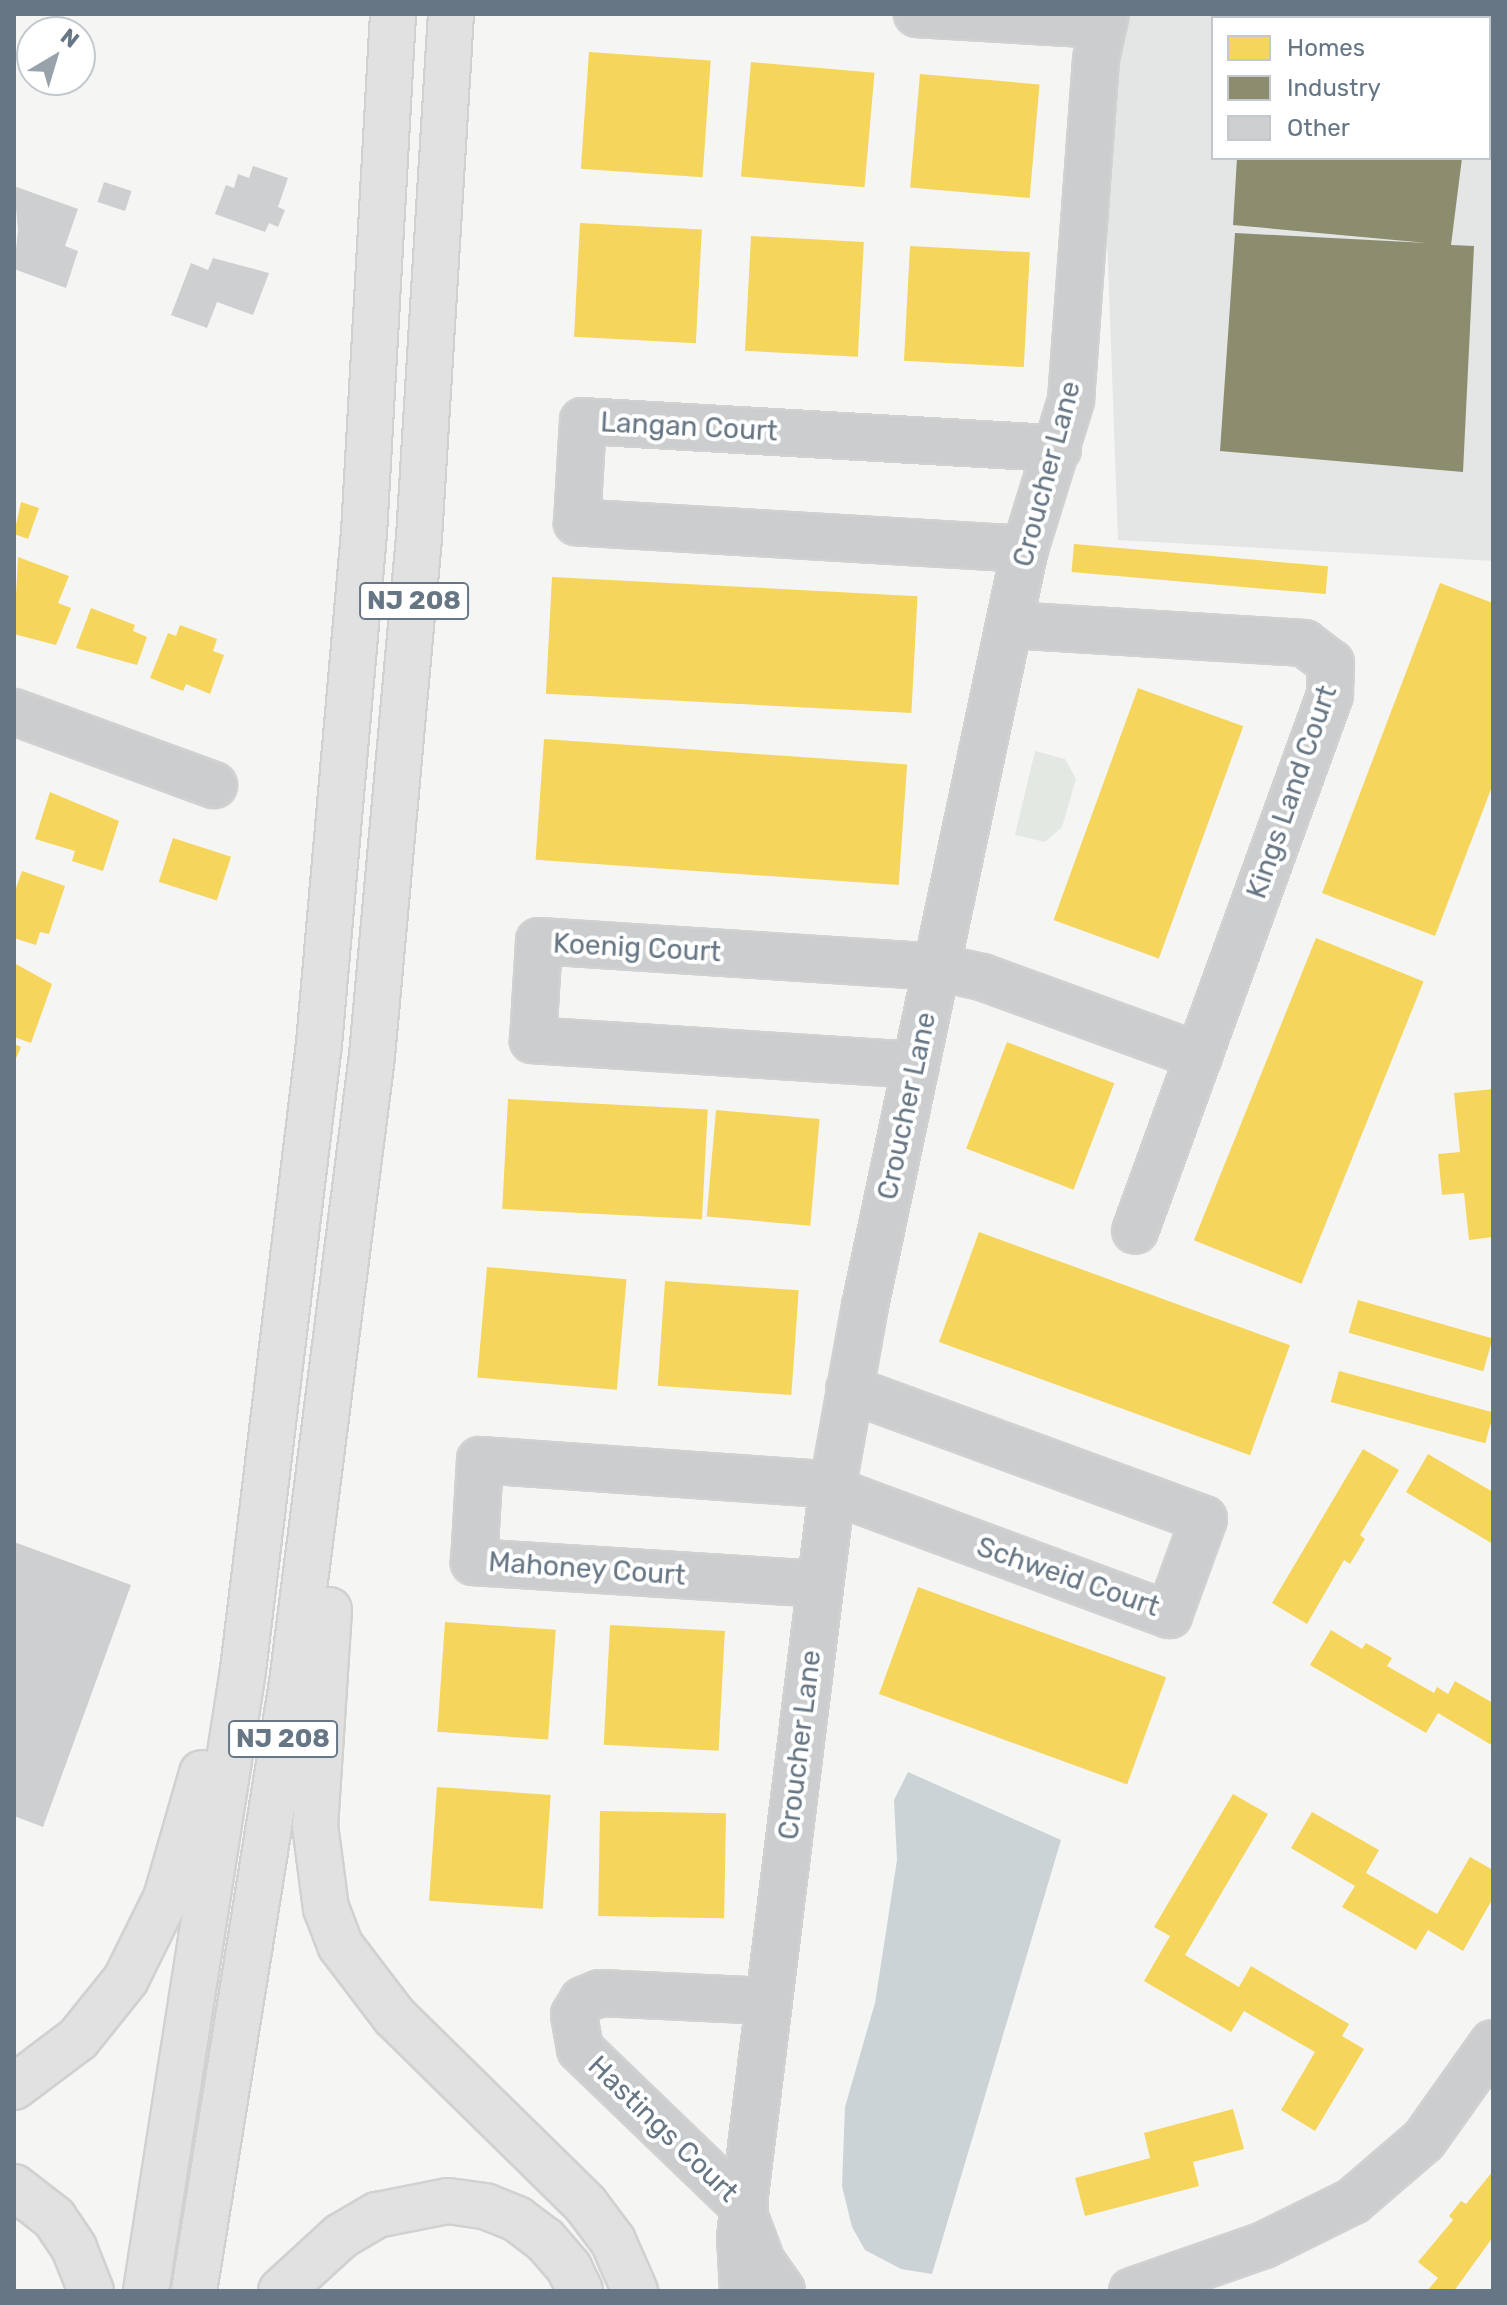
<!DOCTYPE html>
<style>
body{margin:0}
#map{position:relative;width:1507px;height:2305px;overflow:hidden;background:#f5f5f4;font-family:Rubik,sans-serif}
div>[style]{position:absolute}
.built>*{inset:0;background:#e4e5e5}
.green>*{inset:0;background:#e4e8e2}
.water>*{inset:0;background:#cbd3d6}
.homes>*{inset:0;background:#f6d55c;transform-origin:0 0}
.industry>*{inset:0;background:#8c8c6e}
.building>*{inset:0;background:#cdcfd0;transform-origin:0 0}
.roads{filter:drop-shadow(2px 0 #d1d1d2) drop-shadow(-2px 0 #d1d1d2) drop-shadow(0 2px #d1d1d2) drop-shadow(0 -2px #d1d1d2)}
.minor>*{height:44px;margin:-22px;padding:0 22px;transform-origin:22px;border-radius:22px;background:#cbcdce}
.highway>*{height:44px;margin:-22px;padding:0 22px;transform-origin:22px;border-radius:22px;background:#e0e1e0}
span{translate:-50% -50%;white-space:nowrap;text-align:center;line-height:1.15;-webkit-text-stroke:8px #fff;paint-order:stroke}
.shield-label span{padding:2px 6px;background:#fff;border:2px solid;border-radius:6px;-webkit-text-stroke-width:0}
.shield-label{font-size:26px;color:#667684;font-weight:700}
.street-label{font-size:28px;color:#667684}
.frame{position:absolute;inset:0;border:16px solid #667684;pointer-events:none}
.legend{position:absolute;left:1211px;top:16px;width:280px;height:144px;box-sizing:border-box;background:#fff;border:2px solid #c2c8ce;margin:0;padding:10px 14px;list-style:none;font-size:24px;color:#667684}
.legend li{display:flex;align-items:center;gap:16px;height:40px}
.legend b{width:40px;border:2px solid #c2c8ce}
.north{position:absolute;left:16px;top:16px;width:80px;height:80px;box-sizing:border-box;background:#fff;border:2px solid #c2c8ce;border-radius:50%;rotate:38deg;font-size:22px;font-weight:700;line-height:32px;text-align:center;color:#667684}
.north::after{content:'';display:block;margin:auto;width:28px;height:36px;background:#98a2ab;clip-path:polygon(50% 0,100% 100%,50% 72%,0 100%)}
</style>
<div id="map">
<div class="built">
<div style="clip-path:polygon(evenodd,1099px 14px,1493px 14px,1493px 561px,1118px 540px,1099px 14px,1213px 18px,1489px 18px,1489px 158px,1213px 158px,1213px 18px)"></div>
</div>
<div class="green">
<div style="clip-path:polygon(1035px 751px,1065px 759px,1076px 779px,1062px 827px,1045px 842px,1015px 835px)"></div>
</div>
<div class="water">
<div style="clip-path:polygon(908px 1772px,1061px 1840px,932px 2274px,901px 2269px,865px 2250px,852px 2227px,842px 2186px,845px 2107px,875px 2003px,897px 1860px,894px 1800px)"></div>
</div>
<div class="homes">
<div style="left:589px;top:52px;width:122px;height:117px;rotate:4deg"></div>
<div style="left:751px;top:62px;width:124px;height:115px;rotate:5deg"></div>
<div style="left:920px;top:74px;width:120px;height:114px;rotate:5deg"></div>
<div style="left:580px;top:223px;width:122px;height:114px;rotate:3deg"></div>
<div style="left:751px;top:236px;width:113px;height:115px;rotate:3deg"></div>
<div style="left:910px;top:246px;width:120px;height:115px;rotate:3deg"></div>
<div style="clip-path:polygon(21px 502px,39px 508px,28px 539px,14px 534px)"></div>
<div style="left:1074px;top:544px;width:255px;height:28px;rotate:5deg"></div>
<div style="clip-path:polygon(18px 557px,69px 576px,58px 603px,71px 608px,56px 645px,14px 634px)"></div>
<div style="left:552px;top:577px;width:366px;height:117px;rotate:3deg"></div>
<div style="clip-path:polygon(1440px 583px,1493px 603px,1493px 784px,1435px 936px,1322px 893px)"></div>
<div style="clip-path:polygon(91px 608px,135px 625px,133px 631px,147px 637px,137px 665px,76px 648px)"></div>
<div style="clip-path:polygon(180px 625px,217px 639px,213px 651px,224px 655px,210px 694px,186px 684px,183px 691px,150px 678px,168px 633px,176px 636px)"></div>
<div style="left:1138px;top:688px;width:112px;height:247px;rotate:20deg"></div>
<div style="left:544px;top:739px;width:364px;height:121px;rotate:4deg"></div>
<div style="clip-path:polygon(50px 792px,119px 821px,103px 871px,72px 861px,75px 851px,35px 839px)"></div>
<div style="left:173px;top:838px;width:61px;height:46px;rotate:18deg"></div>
<div style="clip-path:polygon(22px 871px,65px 886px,49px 934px,40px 932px,36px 945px,14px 938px,14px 894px)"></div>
<div style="left:1316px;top:938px;width:116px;height:326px;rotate:22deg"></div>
<div style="clip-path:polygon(14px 963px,52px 984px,31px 1043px,14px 1037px)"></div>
<div style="left:1007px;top:1042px;width:115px;height:114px;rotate:21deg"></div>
<div style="clip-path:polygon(14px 1044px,21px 1047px,14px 1063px)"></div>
<div style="clip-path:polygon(1493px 1089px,1493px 1237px,1469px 1240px,1464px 1193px,1442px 1195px,1438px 1154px,1460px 1152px,1454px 1093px)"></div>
<div style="left:508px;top:1099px;width:200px;height:110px;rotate:3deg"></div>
<div style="left:716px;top:1110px;width:104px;height:107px;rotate:5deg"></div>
<div style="left:979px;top:1232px;width:331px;height:117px;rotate:20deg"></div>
<div style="left:487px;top:1267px;width:140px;height:111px;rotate:5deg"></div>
<div style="left:665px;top:1281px;width:134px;height:105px;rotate:4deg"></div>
<div style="left:1358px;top:1300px;width:140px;height:34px;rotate:16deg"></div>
<div style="left:1339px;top:1371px;width:160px;height:32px;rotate:15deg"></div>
<div style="clip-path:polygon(1363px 1449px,1399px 1470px,1360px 1535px,1365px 1539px,1350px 1564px,1344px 1560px,1307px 1624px,1272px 1603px)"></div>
<div style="clip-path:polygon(1428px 1454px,1493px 1492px,1493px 1544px,1406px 1492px)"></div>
<div style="left:918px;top:1587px;width:264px;height:114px;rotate:20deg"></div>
<div style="left:445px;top:1622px;width:111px;height:110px;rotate:4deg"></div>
<div style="left:610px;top:1625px;width:115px;height:120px;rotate:3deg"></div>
<div style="clip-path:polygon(1331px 1630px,1362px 1649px,1366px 1643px,1392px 1658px,1387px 1666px,1434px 1693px,1437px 1687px,1448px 1694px,1455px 1681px,1493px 1703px,1493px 1746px,1438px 1713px,1426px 1733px,1310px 1665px)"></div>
<div style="left:437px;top:1787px;width:114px;height:114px;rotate:4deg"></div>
<div style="clip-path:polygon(1233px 1794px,1268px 1814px,1185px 1955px,1239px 1987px,1251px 1966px,1349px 2024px,1342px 2036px,1364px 2049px,1315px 2131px,1281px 2110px,1315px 2052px,1244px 2011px,1231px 2032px,1144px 1981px,1170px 1936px,1154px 1927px)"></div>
<div style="left:600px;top:1811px;width:126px;height:105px;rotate:1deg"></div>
<div style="clip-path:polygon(1312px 1812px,1379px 1850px,1366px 1873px,1437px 1914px,1470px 1857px,1493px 1870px,1493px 1898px,1463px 1951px,1428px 1930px,1416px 1950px,1342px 1907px,1355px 1886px,1291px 1848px)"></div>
<div style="clip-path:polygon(1233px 2109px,1244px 2149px,1193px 2162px,1199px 2186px,1085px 2216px,1075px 2178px,1150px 2158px,1144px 2133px)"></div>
<div style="clip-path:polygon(1493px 2171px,1493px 2237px,1454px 2291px,1427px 2291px,1438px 2278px,1418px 2262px,1453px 2220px,1449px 2216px,1461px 2201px,1466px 2204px)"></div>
</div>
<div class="industry">
<div style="clip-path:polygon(1237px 158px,1462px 158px,1451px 245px,1474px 246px,1463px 472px,1220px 451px,1235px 233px,1427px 243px,1233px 225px)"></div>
</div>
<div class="building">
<div style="clip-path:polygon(253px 166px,288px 178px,278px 207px,285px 210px,278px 227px,269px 223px,265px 232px,215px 214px,226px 185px,234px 188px,238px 174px,249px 178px)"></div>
<div style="left:104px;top:182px;width:29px;height:21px;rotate:18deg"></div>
<div style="clip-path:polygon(14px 186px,78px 209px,65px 246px,78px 251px,66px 288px,14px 269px,18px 230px)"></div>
<div style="clip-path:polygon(213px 258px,269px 273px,253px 315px,217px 302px,207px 328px,171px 315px,191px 263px,208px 270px)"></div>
<div style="clip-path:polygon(14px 1542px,131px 1585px,43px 1827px,14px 1816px)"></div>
</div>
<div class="roads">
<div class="minor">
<div style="left:917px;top:14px;width:184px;rotate:3.4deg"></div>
<div style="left:1025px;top:549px;width:449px;rotate:-176.6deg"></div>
<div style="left:577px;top:522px;width:101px;rotate:-86.6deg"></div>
<div style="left:583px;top:421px;width:476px;rotate:3.3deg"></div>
<div style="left:1009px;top:625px;width:296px;rotate:3.5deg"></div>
<div style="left:1304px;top:643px;width:34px;rotate:37deg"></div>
<div style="left:1331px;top:663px;width:32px;rotate:92deg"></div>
<div style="left:1330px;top:695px;width:570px;rotate:109.99deg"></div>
<div style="left:14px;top:712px;width:213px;rotate:20.1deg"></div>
<div style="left:916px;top:1065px;width:384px;rotate:-176.3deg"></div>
<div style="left:533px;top:1040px;width:99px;rotate:-86.5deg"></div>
<div style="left:539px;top:941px;width:398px;rotate:3.7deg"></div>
<div style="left:936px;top:967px;width:47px;rotate:12.3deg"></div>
<div style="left:982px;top:977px;width:231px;rotate:20deg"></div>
<div style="left:820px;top:1584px;width:347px;rotate:-176.4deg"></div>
<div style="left:474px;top:1562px;width:102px;rotate:-86.6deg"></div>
<div style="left:480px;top:1460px;width:333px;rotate:4deg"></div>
<div style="left:812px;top:1483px;width:381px;rotate:20.3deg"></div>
<div style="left:1169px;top:1615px;width:102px;rotate:-70deg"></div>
<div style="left:1204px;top:1519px;width:378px;rotate:-159.9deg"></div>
<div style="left:745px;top:2208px;width:229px;rotate:-136.1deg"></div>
<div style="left:580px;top:2049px;width:35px;rotate:-100deg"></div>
<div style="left:574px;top:2015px;width:17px;rotate:-59deg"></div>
<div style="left:583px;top:2000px;width:18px;rotate:-22deg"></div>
<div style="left:600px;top:1993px;width:168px;rotate:2.7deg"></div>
<div style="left:747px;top:2222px;width:43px;rotate:69.4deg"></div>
<div style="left:762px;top:2262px;width:35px;rotate:55deg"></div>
<div style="left:743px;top:2291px;width:55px;rotate:-93.1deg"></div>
<div style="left:740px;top:2236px;width:751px;rotate:-82.96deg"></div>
<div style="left:832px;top:1491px;width:188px;rotate:-79.9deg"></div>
<div style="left:865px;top:1306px;width:774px;rotate:-78.07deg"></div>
<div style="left:1025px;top:549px;width:156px;rotate:-72.8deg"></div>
<div style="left:1071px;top:400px;width:342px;rotate:-85.8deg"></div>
<div style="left:1096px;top:59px;width:46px;rotate:-77.5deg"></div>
<div style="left:1132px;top:2291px;width:140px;rotate:-19.2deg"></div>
<div style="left:1264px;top:2245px;width:99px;rotate:-26.3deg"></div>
<div style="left:1353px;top:2201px;width:94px;rotate:-40.7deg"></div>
<div style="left:1424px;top:2140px;width:119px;rotate:-54.6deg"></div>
</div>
<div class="highway">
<div style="left:329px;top:1610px;width:215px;rotate:93.7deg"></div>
<div style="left:315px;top:1825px;width:84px;rotate:82.5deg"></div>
<div style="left:326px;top:1908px;width:40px;rotate:69deg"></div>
<div style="left:340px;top:1945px;width:89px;rotate:52.7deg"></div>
<div style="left:394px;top:2016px;width:269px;rotate:44.5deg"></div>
<div style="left:586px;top:2205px;width:45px;rotate:53.1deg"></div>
<div style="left:613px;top:2241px;width:55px;rotate:66.3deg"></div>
<div style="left:14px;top:2087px;width:80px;rotate:-36.9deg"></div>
<div style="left:78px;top:2039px;width:77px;rotate:-51.3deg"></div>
<div style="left:126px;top:1979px;width:90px;rotate:-63.7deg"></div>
<div style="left:166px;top:1898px;width:130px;rotate:-73.9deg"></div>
<div style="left:14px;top:2187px;width:51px;rotate:37.8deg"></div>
<div style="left:54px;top:2218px;width:36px;rotate:56deg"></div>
<div style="left:74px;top:2248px;width:46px;rotate:68.4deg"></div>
<div style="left:146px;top:2291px;width:629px;rotate:-81.12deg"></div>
<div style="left:243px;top:1670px;width:631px;rotate:-83.08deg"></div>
<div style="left:319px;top:1044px;width:513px;rotate:-84.97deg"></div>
<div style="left:364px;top:533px;width:520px;rotate:-86.8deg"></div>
<div style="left:194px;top:2291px;width:616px;rotate:-80.84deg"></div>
<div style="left:292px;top:1683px;width:632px;rotate:-82.73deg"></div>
<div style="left:372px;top:1056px;width:520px;rotate:-84.82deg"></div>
<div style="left:419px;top:538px;width:525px;rotate:-86.51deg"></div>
<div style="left:281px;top:2291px;width:81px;rotate:-42.5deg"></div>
<div style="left:341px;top:2236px;width:42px;rotate:-30.3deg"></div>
<div style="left:377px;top:2215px;width:72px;rotate:-11.2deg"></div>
<div style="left:448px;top:2201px;width:37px;rotate:8deg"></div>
<div style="left:485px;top:2206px;width:35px;rotate:22deg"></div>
<div style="left:517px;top:2219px;width:35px;rotate:37deg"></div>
<div style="left:545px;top:2240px;width:37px;rotate:49deg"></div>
<div style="left:569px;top:2268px;width:25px;rotate:64deg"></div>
</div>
</div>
<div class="shield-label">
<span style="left:414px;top:601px">NJ 208</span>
<span style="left:283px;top:1739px">NJ 208</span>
</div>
<div class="street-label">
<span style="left:689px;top:427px;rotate:3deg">Langan Court</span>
<span style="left:1047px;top:474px;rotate:-75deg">Croucher Lane</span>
<span style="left:1292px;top:792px;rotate:-71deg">Kings Land Court</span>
<span style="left:637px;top:948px;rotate:3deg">Koenig Court</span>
<span style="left:907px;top:1106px;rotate:-78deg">Croucher Lane</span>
<span style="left:587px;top:1569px;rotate:4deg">Mahoney Court</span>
<span style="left:1068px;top:1577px;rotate:19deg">Schweid Court</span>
<span style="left:800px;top:1745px;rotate:-83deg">Croucher Lane</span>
<span style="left:663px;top:2129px;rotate:44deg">Hastings Court</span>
</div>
<div class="frame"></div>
<ul class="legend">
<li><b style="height:22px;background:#f6d55c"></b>Homes</li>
<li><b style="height:22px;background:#8c8c6e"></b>Industry</li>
<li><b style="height:22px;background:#cdcfd0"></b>Other</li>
</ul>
<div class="north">N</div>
</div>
